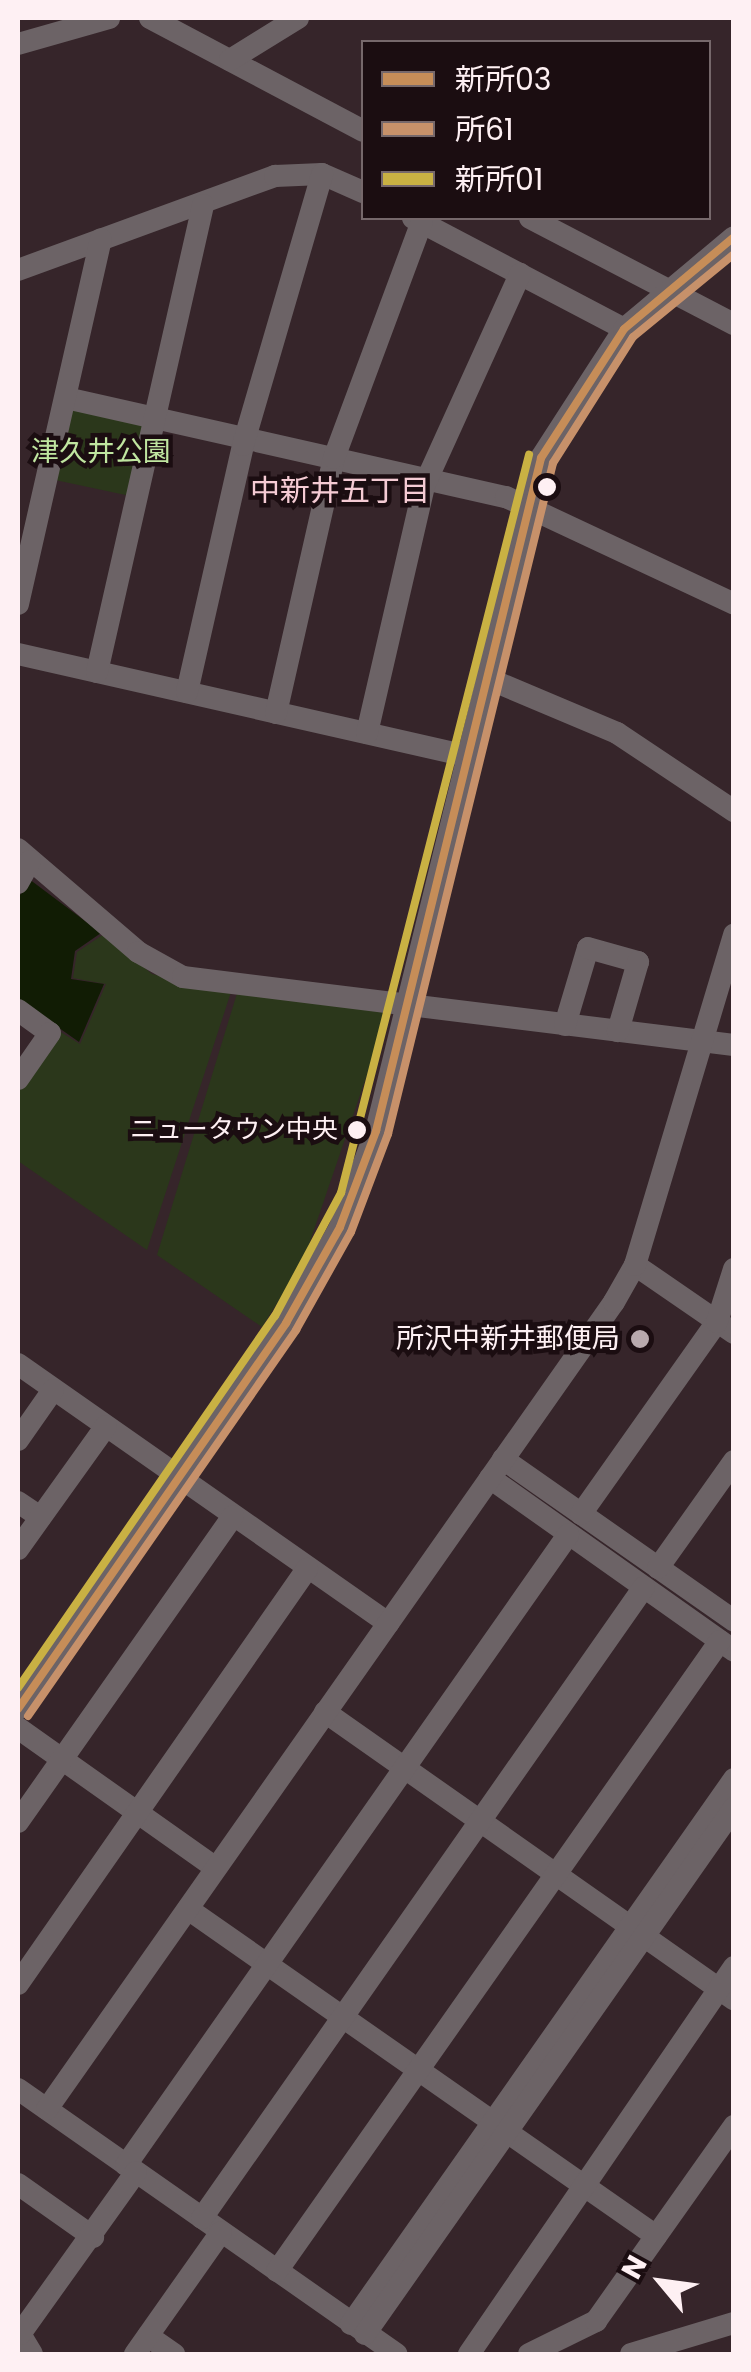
<!DOCTYPE html>
<meta charset="utf-8">
<style>
body{margin:0}
#map{position:relative;width:751px;height:2372px;overflow:hidden;background:#36252a;font-family:Poppins,"Noto Sans JP",sans-serif}
div>[style]{position:absolute}
.green>*{inset:0;background:#2b371b;transform-origin:0 0}
.water>*{inset:0;background:#111c04}
.minor>*{height:22px;margin:-11px;padding:0 11px;transform-origin:11px;border-radius:11px;background:#6c6366}
.bus-1>*{height:8px;margin:-4px;padding:0 4px;transform-origin:4px;border-radius:4px;background:#c68d58}
.bus-2>*{height:8px;margin:-4px;padding:0 4px;transform-origin:4px;border-radius:4px;background:#c7916a}
.bus-3>*{height:8px;margin:-4px;padding:0 4px;transform-origin:4px;border-radius:4px;background:#c9b143}
.dots>*{width:28px;height:28px;translate:-50% -50%;box-sizing:border-box;border:5px solid #1b0d11;border-radius:50%}
span{translate:-50% -50%;white-space:nowrap;text-align:center;line-height:1.15;-webkit-text-stroke:9px #1b0d11;paint-order:stroke}
.bus-label{font-size:26px;color:#fef0f3}
.right{translate:-100% -50%;text-align:right}
.park-label{font-size:28px;color:#c0e6a0}
.poi-label{font-size:28px;color:#fef0f3}
.neighbourhood-label{font-size:30px;color:#f5cbd4}
.frame{position:absolute;inset:0;border:20px solid #fef0f3;pointer-events:none}
.legend{position:absolute;left:361px;top:40px;width:350px;height:180px;box-sizing:border-box;background:#1b0d11;border:2px solid #76686b;margin:0;padding:12px 18px;list-style:none;font-size:30px;color:#fef0f3}
.legend li{display:flex;align-items:center;gap:20px;height:50px}
.legend b{width:50px;border:2px solid #76686b}
.north{position:absolute;left:611px;top:2232px;width:100px;height:100px;-webkit-text-stroke:8px #1b0d11;paint-order:stroke;rotate:299deg;font-size:28px;font-weight:700;line-height:40px;text-align:center;color:#fef0f3}
.north::after{content:'';display:block;margin:auto;width:35px;height:45px;background:#fef0f3;clip-path:polygon(50% 0,100% 100%,50% 72%,0 100%)}
</style>
<div id="map">
<div class="green">
<div style="left:72px;top:406px;width:77px;height:76px;rotate:12deg"></div>
<div style="clip-path:polygon(104px 934px,152px 974px,231px 992px,147px 1250px,18px 1161px,18px 1091px,59px 1031px,80px 1044px,106px 984px,73px 978px,77px 952px)"></div>
<div style="clip-path:polygon(238px 990px,388px 1013px,303px 1262px,262px 1327px,157px 1255px)"></div>
</div>
<div class="water">
<div style="clip-path:polygon(29px 879px,101px 933px,75px 951px,71px 979px,104px 984px,79px 1042px,18px 999px,18px 899px)"></div>
</div>
<div class="minor">
<div style="left:150px;top:18px;width:241px;rotate:27.9deg"></div>
<div style="left:18px;top:44px;width:95px;rotate:-15.9deg"></div>
<div style="left:230px;top:60px;width:80px;rotate:-31.7deg"></div>
<div style="left:413px;top:218px;width:238px;rotate:27.7deg"></div>
<div style="left:530px;top:218px;width:230px;rotate:27.5deg"></div>
<div style="left:18px;top:270px;width:274px;rotate:-20.1deg"></div>
<div style="left:275px;top:176px;width:47px;rotate:-2.4deg"></div>
<div style="left:322px;top:174px;width:45px;rotate:23.7deg"></div>
<div style="left:66px;top:398px;width:451px;rotate:12.7deg"></div>
<div style="left:506px;top:497px;width:252px;rotate:25.1deg"></div>
<div style="left:18px;top:604px;width:374px;rotate:-77.2deg"></div>
<div style="left:18px;top:654px;width:456px;rotate:12.8deg"></div>
<div style="left:97px;top:672px;width:479px;rotate:-77.2deg"></div>
<div style="left:482px;top:676px;width:147px;rotate:22.9deg"></div>
<div style="left:617px;top:733px;width:141px;rotate:33.7deg"></div>
<div style="left:187px;top:692px;width:253px;rotate:-77.2deg"></div>
<div style="left:243px;top:445px;width:282px;rotate:-73.7deg"></div>
<div style="left:276px;top:713px;width:262px;rotate:-77.2deg"></div>
<div style="left:334px;top:458px;width:252px;rotate:-69.6deg"></div>
<div style="left:367px;top:733px;width:253px;rotate:-77deg"></div>
<div style="left:424px;top:486px;width:233px;rotate:-65.6deg"></div>
<div style="left:18px;top:849px;width:158px;rotate:40.6deg"></div>
<div style="left:138px;top:952px;width:51px;rotate:29.1deg"></div>
<div style="left:183px;top:977px;width:555px;rotate:7.04deg"></div>
<div style="left:18px;top:883px;width:25px;rotate:-61deg"></div>
<div style="left:18px;top:1010px;width:39px;rotate:36deg"></div>
<div style="left:50px;top:1033px;width:56px;rotate:124.8deg"></div>
<div style="left:565px;top:1025px;width:80px;rotate:-73.4deg"></div>
<div style="left:588px;top:948px;width:52px;rotate:15.6deg"></div>
<div style="left:638px;top:962px;width:72px;rotate:106.2deg"></div>
<div style="left:635px;top:1265px;width:120px;rotate:34.5deg"></div>
<div style="left:18px;top:1364px;width:452px;rotate:35deg"></div>
<div style="left:18px;top:1440px;width:61px;rotate:-55deg"></div>
<div style="left:503px;top:1459px;width:282px;rotate:35deg"></div>
<div style="left:490px;top:1478px;width:299px;rotate:35.3deg"></div>
<div style="left:18px;top:1502px;width:27px;rotate:34deg"></div>
<div style="left:581px;top:1514px;width:235px;rotate:-54.7deg"></div>
<div style="left:717px;top:1322px;width:56px;rotate:-72.2deg"></div>
<div style="left:18px;top:1549px;width:151px;rotate:-54.4deg"></div>
<div style="left:658px;top:1568px;width:131px;rotate:-54.6deg"></div>
<div style="left:18px;top:1709px;width:470px;rotate:-55.2deg"></div>
<div style="left:286px;top:1323px;width:110px;rotate:-60.6deg"></div>
<div style="left:340px;top:1227px;width:103px;rotate:-69.4deg"></div>
<div style="left:376px;top:1131px;width:693px;rotate:-76.22deg"></div>
<div style="left:541px;top:458px;width:153px;rotate:-57.2deg"></div>
<div style="left:624px;top:329px;width:143px;rotate:-39.9deg"></div>
<div style="left:325px;top:1712px;width:500px;rotate:35.1deg"></div>
<div style="left:18px;top:1728px;width:242px;rotate:35.3deg"></div>
<div style="left:18px;top:1822px;width:374px;rotate:-54.9deg"></div>
<div style="left:188px;top:1909px;width:571px;rotate:34.94deg"></div>
<div style="left:18px;top:1984px;width:506px;rotate:-55.15deg"></div>
<div style="left:18px;top:2089px;width:462px;rotate:35deg"></div>
<div style="left:47px;top:2109px;width:986px;rotate:-54.91deg"></div>
<div style="left:614px;top:1302px;width:43px;rotate:-60.4deg"></div>
<div style="left:635px;top:1265px;width:345px;rotate:-73.3deg"></div>
<div style="left:126px;top:2165px;width:770px;rotate:-54.95deg"></div>
<div style="left:18px;top:2184px;width:92px;rotate:35.2deg"></div>
<div style="left:202px;top:2218px;width:770px;rotate:-54.99deg"></div>
<div style="left:277px;top:2271px;width:770px;rotate:-54.89deg"></div>
<div style="left:351px;top:2324px;width:666px;rotate:-54.9deg"></div>
<div style="left:365px;top:2334px;width:643px;rotate:-54.95deg"></div>
<div style="left:148px;top:2336px;width:32px;rotate:35deg"></div>
<div style="left:32px;top:2354px;width:23px;rotate:-121deg"></div>
<div style="left:20px;top:2334px;width:199px;rotate:-54.4deg"></div>
<div style="left:135px;top:2354px;width:149px;rotate:-54.8deg"></div>
<div style="left:469px;top:2354px;width:469px;rotate:-55.6deg"></div>
<div style="left:529px;top:2354px;width:75px;rotate:-26.2deg"></div>
<div style="left:596px;top:2321px;width:239px;rotate:-54.7deg"></div>
<div style="left:631px;top:2354px;width:108px;rotate:-16.8deg"></div>
</div>
<div class="bus-1">
<div style="left:18px;top:1709px;width:470px;rotate:-55.2deg"></div>
<div style="left:286px;top:1323px;width:110px;rotate:-60.6deg"></div>
<div style="left:340px;top:1227px;width:103px;rotate:-69.4deg"></div>
<div style="left:376px;top:1131px;width:693px;rotate:-76.22deg"></div>
<div style="left:541px;top:458px;width:153px;rotate:-57.2deg"></div>
<div style="left:624px;top:329px;width:143px;rotate:-39.9deg"></div>
</div>
<div class="bus-2">
<div style="left:28px;top:1716px;width:470px;rotate:-55.2deg"></div>
<div style="left:296px;top:1330px;width:112px;rotate:-60.7deg"></div>
<div style="left:351px;top:1232px;width:105px;rotate:-69.3deg"></div>
<div style="left:388px;top:1134px;width:691px;rotate:-76.18deg"></div>
<div style="left:553px;top:463px;width:149px;rotate:-57.6deg"></div>
<div style="left:633px;top:337px;width:131px;rotate:-39.4deg"></div>
</div>
<div class="bus-3">
<div style="left:18px;top:1688px;width:452px;rotate:-55.4deg"></div>
<div style="left:275px;top:1316px;width:140px;rotate:-61.8deg"></div>
<div style="left:341px;top:1193px;width:762px;rotate:-75.71deg"></div>
</div>
<div class="dots">
<div style="left:547px;top:487px;background:#fef0f3"></div>
<div style="left:357px;top:1130px;background:#fef0f3"></div>
<div style="left:640px;top:1339px;background:#b8a9ad"></div>
</div>
<div class="bus-label">
<span class="right" style="left:338px;top:1130px">ニュータウン中央</span>
</div>
<div class="park-label">
<span style="left:101px;top:452px">津久井公園</span>
</div>
<div class="poi-label">
<span class="right" style="left:620px;top:1339px">所沢中新井郵便局</span>
</div>
<div class="neighbourhood-label">
<span style="left:340px;top:491px">中新井五丁目</span>
</div>
<div class="frame"></div>
<ul class="legend">
<li><b style="height:12px;background:#c68d58"></b>新所03</li>
<li><b style="height:12px;background:#c7916a"></b>所61</li>
<li><b style="height:12px;background:#c9b143"></b>新所01</li>
</ul>
<div class="north">N</div>
</div>
